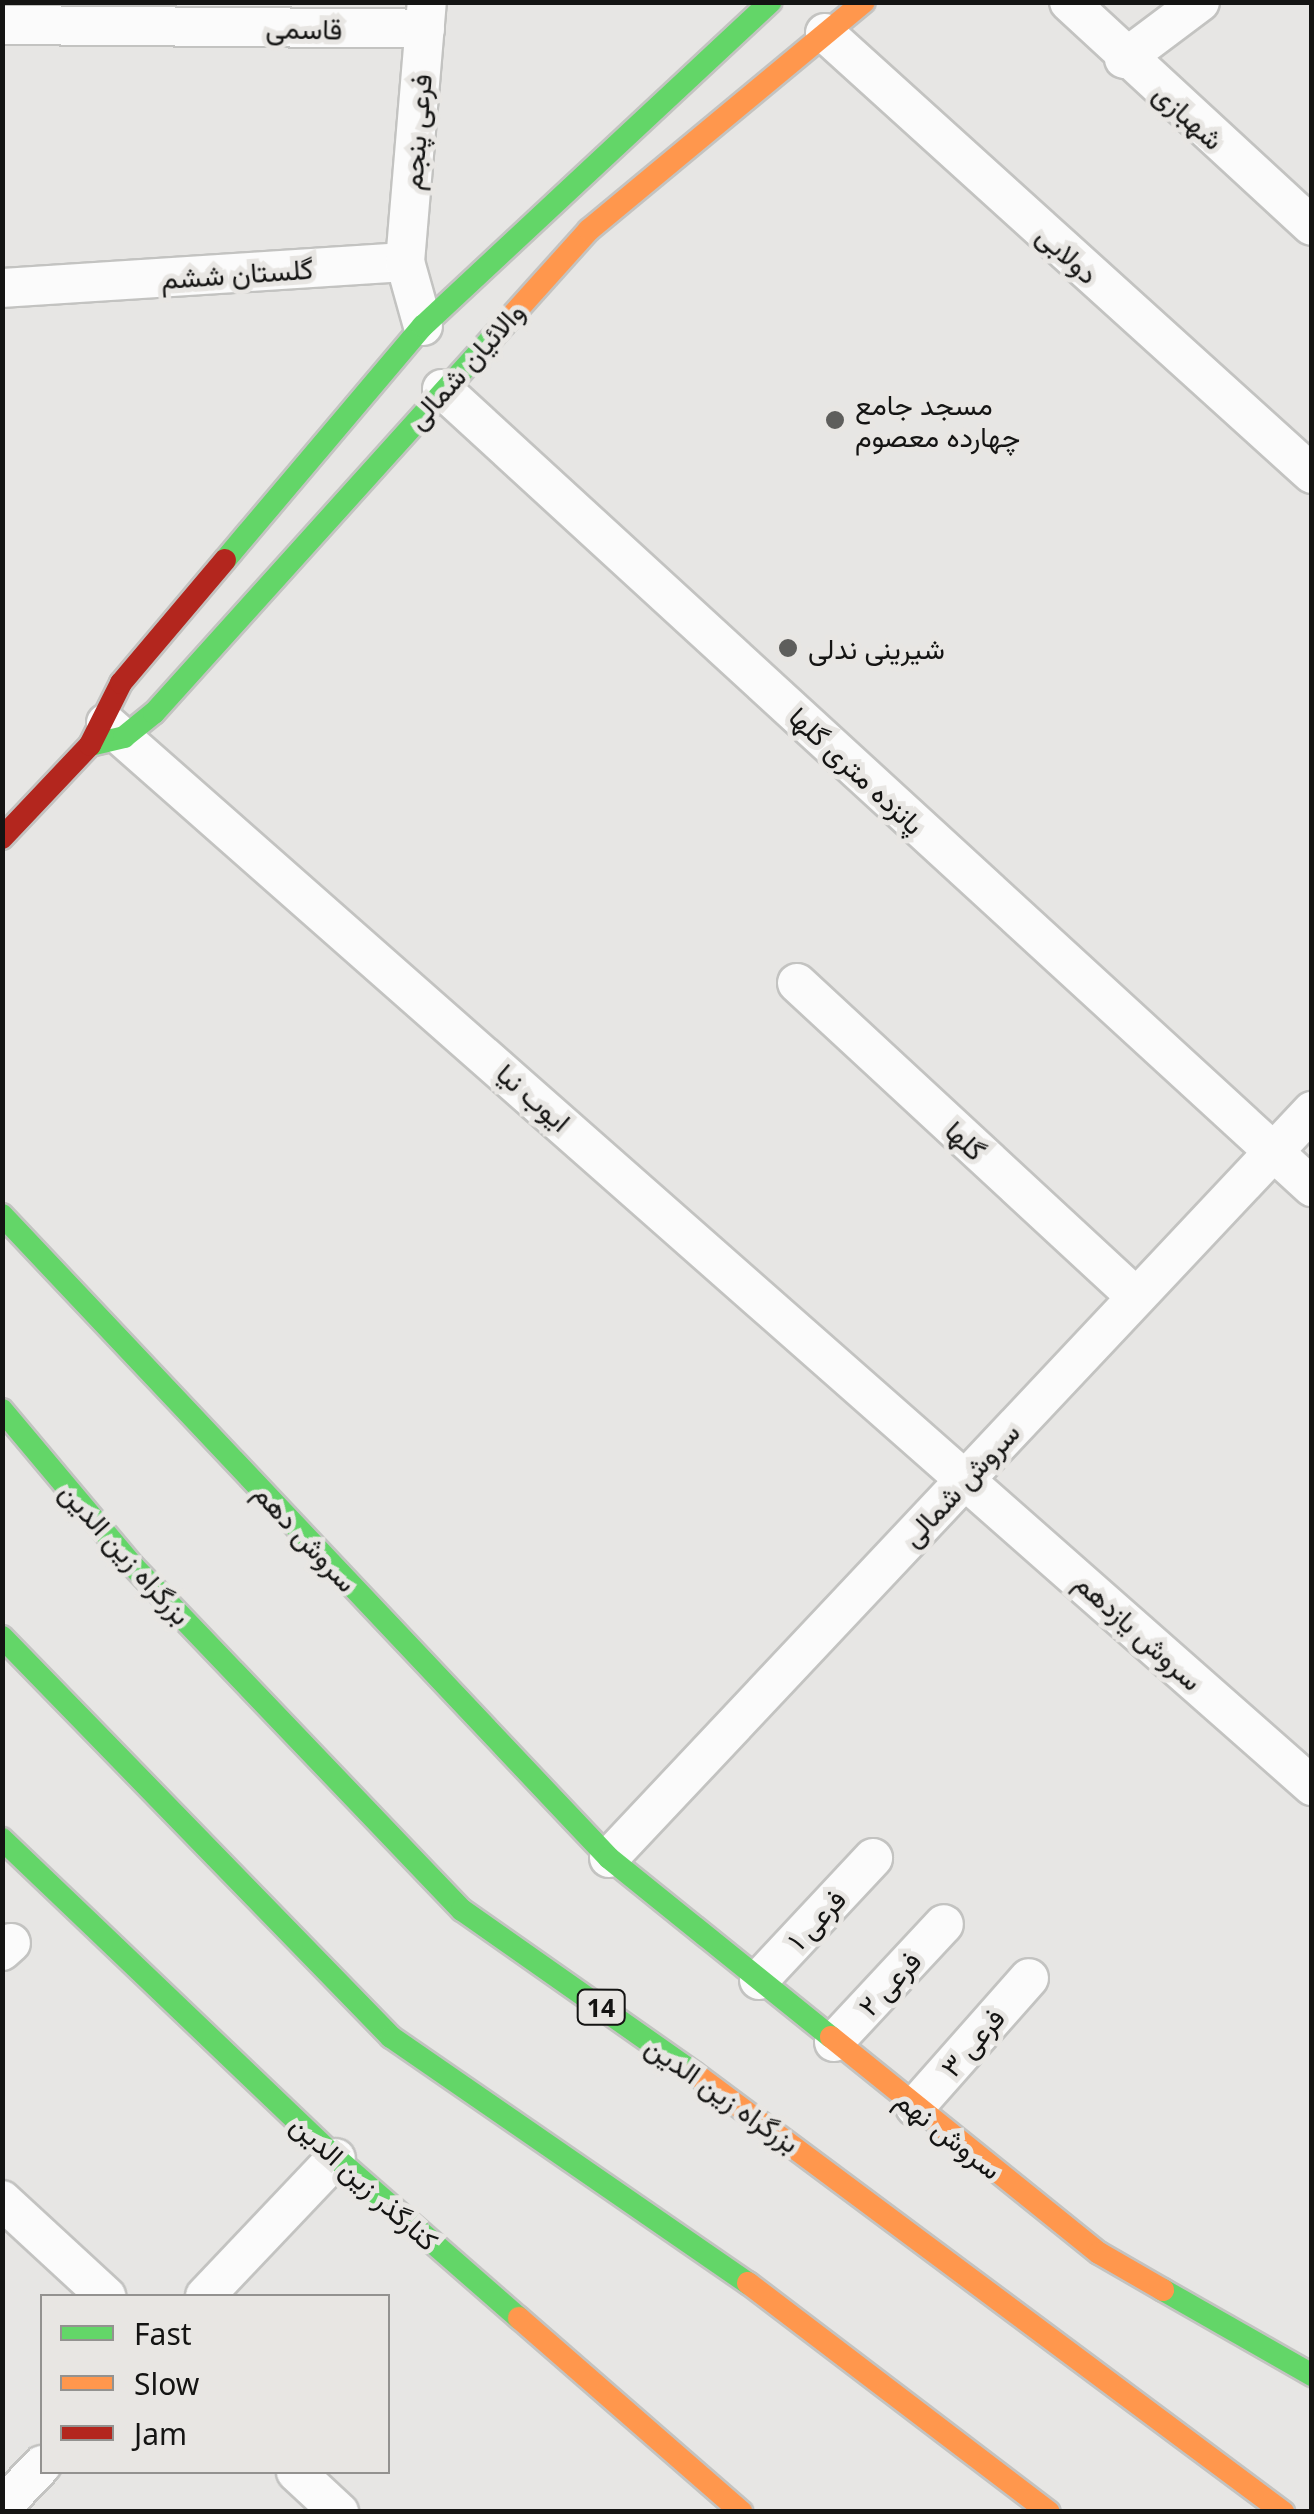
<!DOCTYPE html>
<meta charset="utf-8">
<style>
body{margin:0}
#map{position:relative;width:1314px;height:2514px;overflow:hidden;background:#e7e6e4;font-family:"Noto Sans",Vazirmatn,sans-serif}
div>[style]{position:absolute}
.roads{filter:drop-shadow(2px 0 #c3c3c1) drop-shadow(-2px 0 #c3c3c1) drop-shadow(0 2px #c3c3c1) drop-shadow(0 -2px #c3c3c1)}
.street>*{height:38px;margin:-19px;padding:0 19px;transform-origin:19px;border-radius:19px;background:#fbfbfb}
.fast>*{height:22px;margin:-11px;padding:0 11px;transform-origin:11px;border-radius:11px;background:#63d668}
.slow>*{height:22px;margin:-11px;padding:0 11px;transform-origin:11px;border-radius:11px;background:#ff974d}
.jam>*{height:22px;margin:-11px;padding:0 11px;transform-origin:11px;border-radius:11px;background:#b3261e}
.dots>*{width:28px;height:28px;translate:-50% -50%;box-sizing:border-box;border:5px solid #e8e6e3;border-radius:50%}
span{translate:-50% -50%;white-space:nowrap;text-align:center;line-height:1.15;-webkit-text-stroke:10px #e8e6e3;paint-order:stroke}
.shield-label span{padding:2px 8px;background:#e8e6e3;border:2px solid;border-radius:8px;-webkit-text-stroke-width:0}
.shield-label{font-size:25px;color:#141413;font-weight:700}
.street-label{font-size:28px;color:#141413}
.poi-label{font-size:28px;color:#141413}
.left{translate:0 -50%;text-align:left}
.frame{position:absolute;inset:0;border:5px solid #141413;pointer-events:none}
.legend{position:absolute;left:40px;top:2294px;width:350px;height:180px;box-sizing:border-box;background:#e8e6e3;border:2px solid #939290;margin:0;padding:12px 18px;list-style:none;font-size:30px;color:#141413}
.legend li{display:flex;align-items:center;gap:20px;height:50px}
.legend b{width:50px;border:2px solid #939290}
</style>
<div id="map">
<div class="roads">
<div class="street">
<div style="left:1069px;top:2px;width:330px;rotate:42.7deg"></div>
<div style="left:2px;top:25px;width:423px;rotate:0.5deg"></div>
<div style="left:825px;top:33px;width:657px;rotate:42.16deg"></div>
<div style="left:1124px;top:59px;width:95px;rotate:-36.9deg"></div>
<div style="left:2px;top:288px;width:404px;rotate:-3.7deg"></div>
<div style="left:423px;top:326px;width:66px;rotate:-105.7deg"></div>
<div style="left:405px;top:262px;width:261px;rotate:-85.2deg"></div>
<div style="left:442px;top:389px;width:1181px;rotate:42.53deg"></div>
<div style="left:106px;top:723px;width:1608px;rotate:41.39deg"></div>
<div style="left:797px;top:983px;width:462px;rotate:42.8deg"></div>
<div style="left:609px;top:1858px;width:1026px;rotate:-46.74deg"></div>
<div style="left:2px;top:1951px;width:12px;rotate:-42deg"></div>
<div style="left:759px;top:1980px;width:167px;rotate:-46.9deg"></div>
<div style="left:834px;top:2042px;width:161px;rotate:-47deg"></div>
<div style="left:915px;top:2107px;width:172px;rotate:-48.5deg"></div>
<div style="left:2px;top:2200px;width:142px;rotate:42.7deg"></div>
<div style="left:205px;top:2296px;width:190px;rotate:-46.5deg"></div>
<div style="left:296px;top:2472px;width:59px;rotate:42.9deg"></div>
<div style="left:2px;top:2507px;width:58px;rotate:-46.4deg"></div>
</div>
<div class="fast">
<div style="left:225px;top:560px;width:307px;rotate:-49.8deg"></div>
<div style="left:423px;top:326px;width:475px;rotate:-43deg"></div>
<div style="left:90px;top:745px;width:35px;rotate:-13deg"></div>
<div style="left:124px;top:737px;width:38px;rotate:-39deg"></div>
<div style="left:154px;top:713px;width:532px;rotate:-47.97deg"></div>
<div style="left:2px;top:1215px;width:884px;rotate:46.65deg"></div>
<div style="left:609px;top:1858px;width:285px;rotate:38.9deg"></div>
<div style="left:2px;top:1410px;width:204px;rotate:50deg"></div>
<div style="left:133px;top:1566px;width:476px;rotate:46.3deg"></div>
<div style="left:462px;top:1910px;width:284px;rotate:35.1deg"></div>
<div style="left:2px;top:1637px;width:558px;rotate:45.8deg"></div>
<div style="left:391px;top:2037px;width:434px;rotate:34.6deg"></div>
<div style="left:2px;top:1839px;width:462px;rotate:43.7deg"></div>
<div style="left:336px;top:2158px;width:243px;rotate:41.2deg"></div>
<div style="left:1163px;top:2290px;width:172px;rotate:29.7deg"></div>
</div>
<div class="slow">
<div style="left:510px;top:318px;width:118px;rotate:-48.1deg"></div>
<div style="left:589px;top:230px;width:357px;rotate:-39.7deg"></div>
<div style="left:831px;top:2037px;width:344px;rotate:38.9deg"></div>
<div style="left:1099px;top:2253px;width:74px;rotate:30deg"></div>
<div style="left:694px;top:2073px;width:735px;rotate:36.7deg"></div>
<div style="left:748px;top:2283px;width:378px;rotate:37.3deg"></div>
<div style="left:519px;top:2318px;width:295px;rotate:41.1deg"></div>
</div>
<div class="jam">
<div style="left:2px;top:838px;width:128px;rotate:-46.6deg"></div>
<div style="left:90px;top:745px;width:69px;rotate:-63.4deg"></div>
<div style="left:121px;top:683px;width:161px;rotate:-49.8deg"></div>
</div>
</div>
<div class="dots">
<div style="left:835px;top:420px;background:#5e5e5c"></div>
<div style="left:788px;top:648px;background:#5e5e5c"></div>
</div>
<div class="shield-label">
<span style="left:601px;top:2007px">14</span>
</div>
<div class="street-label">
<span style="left:304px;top:28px;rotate:1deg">قاسمی</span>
<span style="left:1189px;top:116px;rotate:42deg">شهبازی</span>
<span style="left:416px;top:132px;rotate:-85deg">فرعی پنجم</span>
<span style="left:1068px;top:254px;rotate:42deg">دولابی</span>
<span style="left:237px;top:273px;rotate:-4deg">گلستان ششم</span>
<span style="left:465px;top:365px;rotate:-48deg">والائیان شمالی</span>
<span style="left:857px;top:770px;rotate:43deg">پانزده متری گلها</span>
<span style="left:534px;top:1097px;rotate:41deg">ایوب نیا</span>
<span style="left:966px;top:1140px;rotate:43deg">گلها</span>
<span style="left:960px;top:1484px;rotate:-47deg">سروش شمالی</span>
<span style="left:306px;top:1537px;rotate:47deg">سروش دهم</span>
<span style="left:126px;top:1553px;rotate:48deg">بزرگراه زین الدین</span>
<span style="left:1139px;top:1631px;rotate:42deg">سروش یازدهم</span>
<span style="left:816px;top:1919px;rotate:-47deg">فرعی ۱</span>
<span style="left:889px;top:1983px;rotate:-47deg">فرعی ۲</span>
<span style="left:972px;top:2042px;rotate:-49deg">فرعی ۳</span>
<span style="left:723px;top:2094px;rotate:35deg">بزرگراه زین الدین</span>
<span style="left:949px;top:2134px;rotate:38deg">سروش نهم</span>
<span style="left:365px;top:2182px;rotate:42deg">کنارگذر زین الدین</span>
</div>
<div class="poi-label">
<span class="left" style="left:855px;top:420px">مسجد جامع<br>چهارده معصوم</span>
<span class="left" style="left:808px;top:648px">شیرینی ندلی</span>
</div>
<div class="frame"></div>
<ul class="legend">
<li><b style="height:12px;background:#63d668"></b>Fast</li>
<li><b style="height:12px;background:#ff974d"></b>Slow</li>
<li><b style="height:12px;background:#b3261e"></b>Jam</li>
</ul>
</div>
